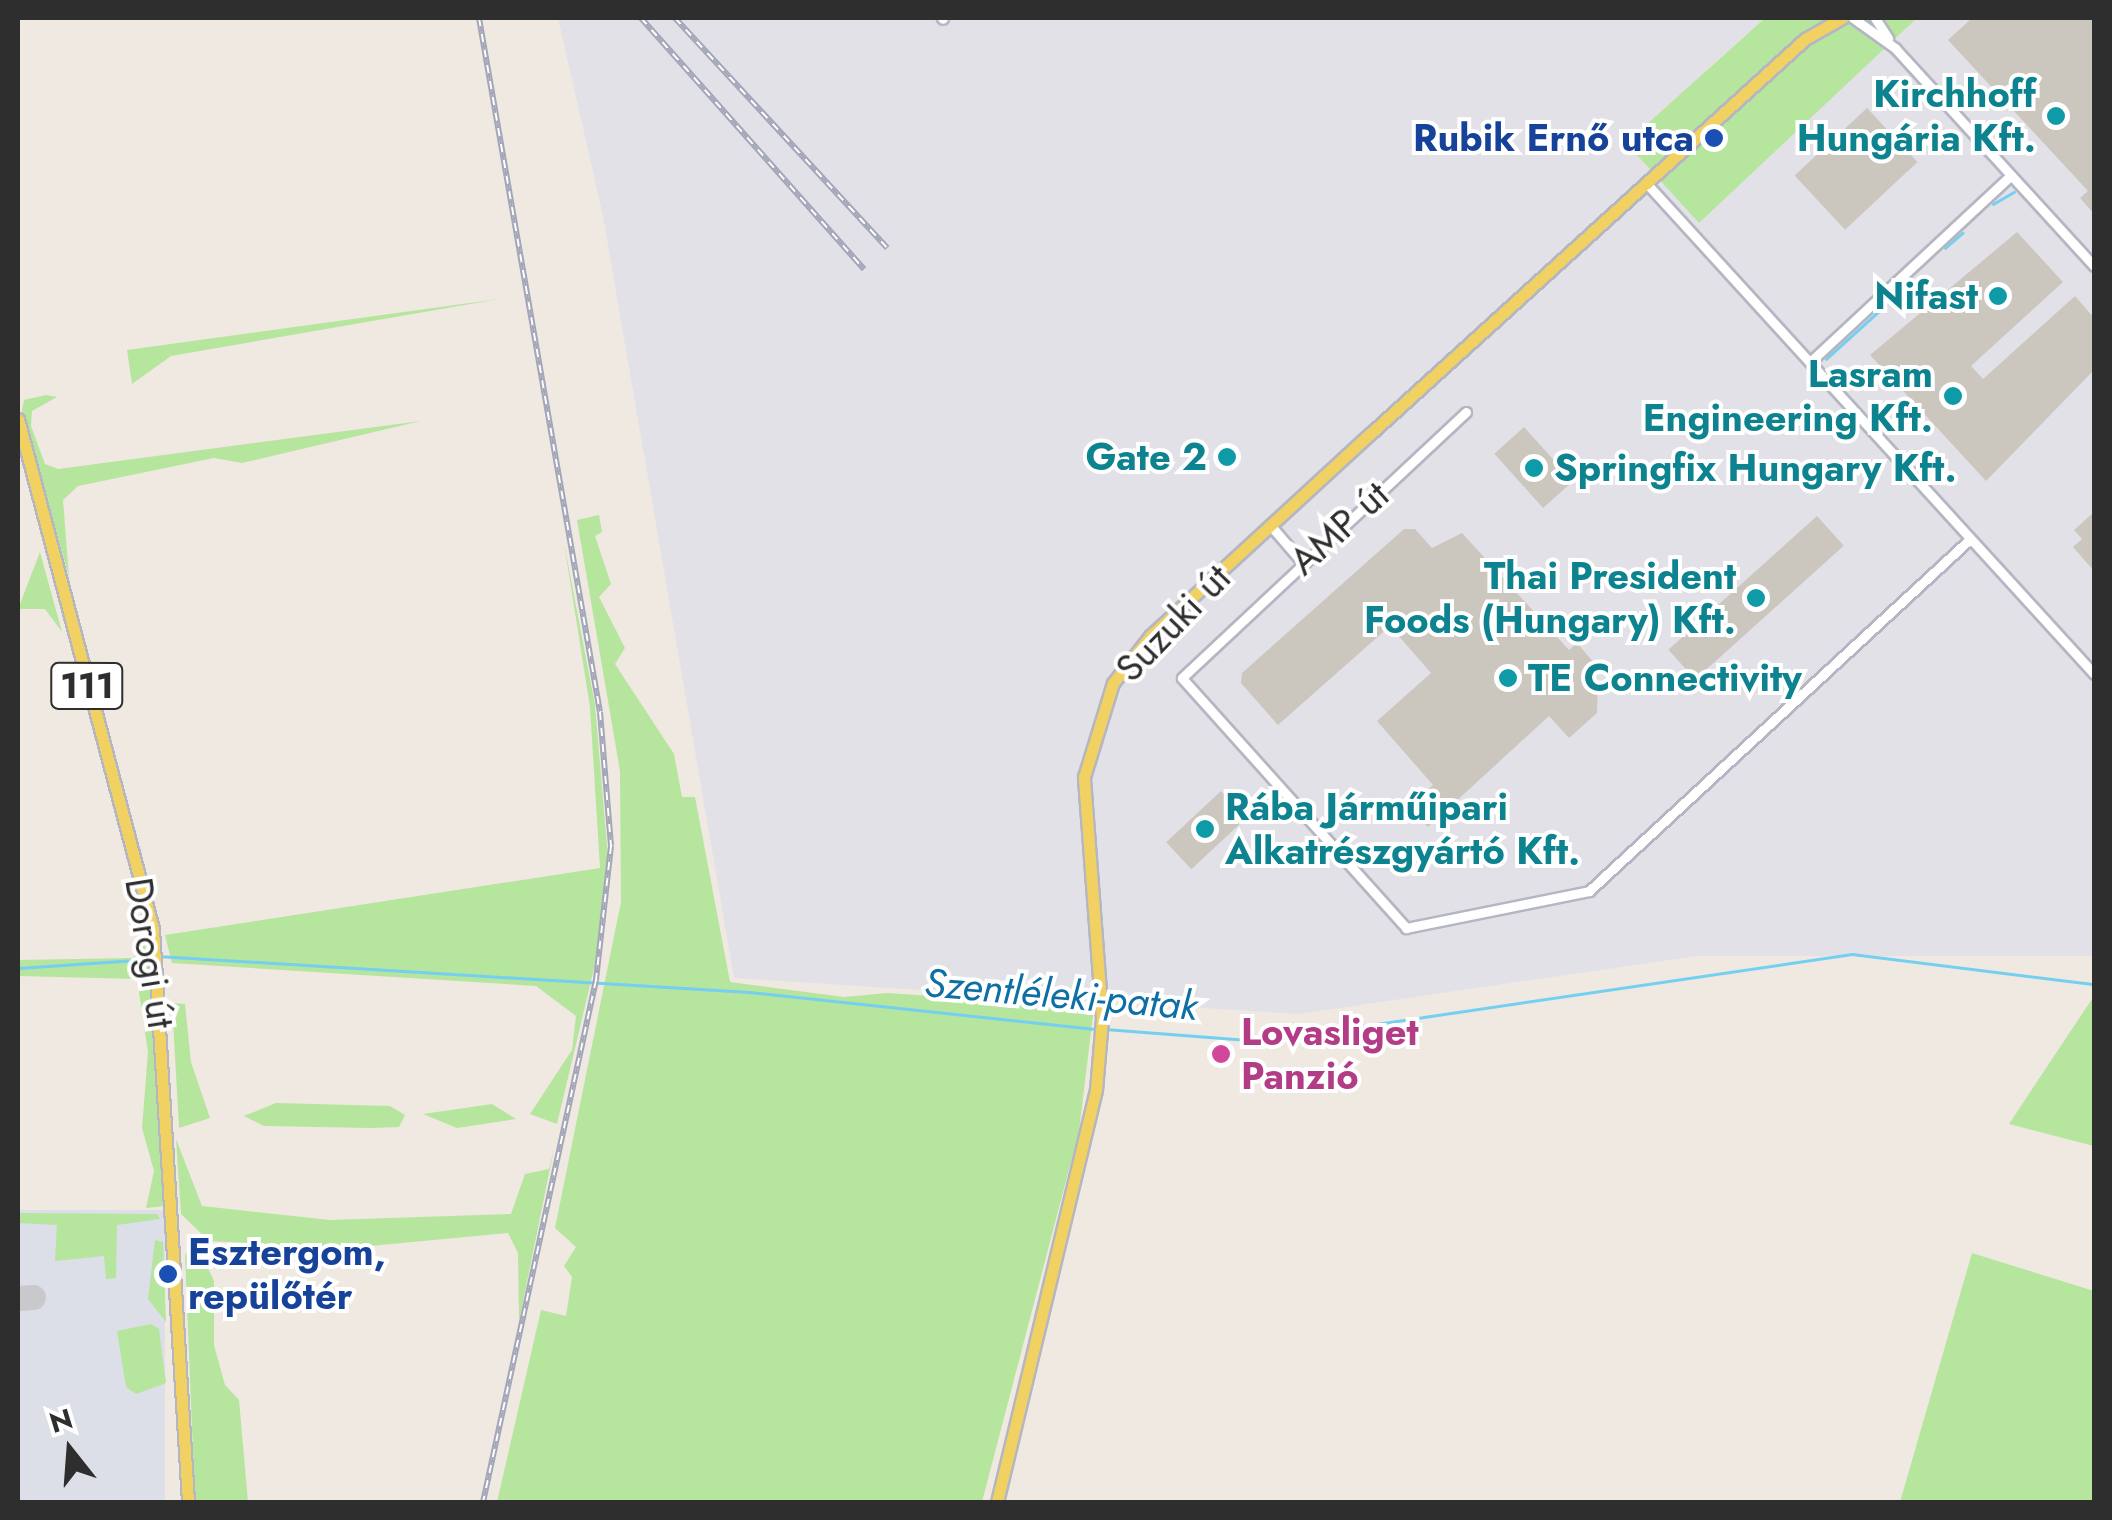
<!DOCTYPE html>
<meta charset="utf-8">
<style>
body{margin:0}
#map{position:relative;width:2112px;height:1520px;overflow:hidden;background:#efe9e1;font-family:Jost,sans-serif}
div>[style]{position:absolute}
.industrial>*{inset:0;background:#e3e1e8}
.airport>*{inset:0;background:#dcdee8;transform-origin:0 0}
.green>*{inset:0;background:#b6e59e}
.stream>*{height:2.5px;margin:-1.25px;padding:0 1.25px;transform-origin:1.25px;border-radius:1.25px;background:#75cff0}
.taxiway>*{height:25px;margin:-12.5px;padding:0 12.5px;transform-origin:12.5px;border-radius:12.5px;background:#c9c8cc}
.building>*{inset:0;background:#cbc7bf;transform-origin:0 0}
.roads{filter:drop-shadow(2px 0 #b4b7c1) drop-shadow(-2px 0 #b4b7c1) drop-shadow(0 2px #b4b7c1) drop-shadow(0 -2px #b4b7c1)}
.minor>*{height:9px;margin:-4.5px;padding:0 4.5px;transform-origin:4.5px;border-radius:4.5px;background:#fff}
.major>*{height:11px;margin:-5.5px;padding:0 5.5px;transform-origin:5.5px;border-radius:5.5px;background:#f2d163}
.rail>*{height:6px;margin-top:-3px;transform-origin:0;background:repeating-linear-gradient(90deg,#fff 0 8px,#a3a6b8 0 16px);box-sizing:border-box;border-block:2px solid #a3a6b8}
.dots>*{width:28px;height:28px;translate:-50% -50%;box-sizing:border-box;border:5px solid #fff;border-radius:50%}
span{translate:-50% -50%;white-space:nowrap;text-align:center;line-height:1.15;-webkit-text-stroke:8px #fff;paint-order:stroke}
.shield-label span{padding:2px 8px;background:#fff;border:2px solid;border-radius:8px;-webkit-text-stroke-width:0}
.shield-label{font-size:35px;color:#2e2e2e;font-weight:700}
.culture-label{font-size:38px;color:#0d838f;font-weight:700}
.right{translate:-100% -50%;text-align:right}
.left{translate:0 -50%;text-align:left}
.transit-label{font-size:38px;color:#164399;font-weight:700}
.street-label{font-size:38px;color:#2e2e2e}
.hotel-label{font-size:38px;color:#b23c85;font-weight:700}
.water-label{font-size:40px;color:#0d6fa3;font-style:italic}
.frame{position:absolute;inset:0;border:20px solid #2e2e2e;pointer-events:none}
.north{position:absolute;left:20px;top:1400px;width:100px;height:100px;-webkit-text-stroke:8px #fff;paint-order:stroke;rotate:343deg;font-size:28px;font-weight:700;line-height:40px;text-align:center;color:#2e2e2e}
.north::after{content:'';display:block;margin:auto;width:35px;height:45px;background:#2e2e2e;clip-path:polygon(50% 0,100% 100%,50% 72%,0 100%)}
</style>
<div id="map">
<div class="industrial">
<div style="clip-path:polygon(558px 18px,1765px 18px,1707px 69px,1699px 222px,1917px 18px,2094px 18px,2094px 956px,1697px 956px,1298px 1014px,734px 978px,603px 216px)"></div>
</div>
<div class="airport">
<div style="left:18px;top:1210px;width:147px;height:292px"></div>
</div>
<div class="green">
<div style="clip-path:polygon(1765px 18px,1917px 18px,1699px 223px,1626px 143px)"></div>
<div style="clip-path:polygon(499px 299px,171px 356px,132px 384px,127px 350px)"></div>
<div style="clip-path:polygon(46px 395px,57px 397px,32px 411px,31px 426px,45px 464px,58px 469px,421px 421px,242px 463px,214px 458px,78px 486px,63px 500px,69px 577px,22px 410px,24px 400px)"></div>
<div style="clip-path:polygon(599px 515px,602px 532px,595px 536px,611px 584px,599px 597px,625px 648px,615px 664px,674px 754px,682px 797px,695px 797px,730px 982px,844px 997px,887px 993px,1094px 1007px,1079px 1131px,982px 1502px,497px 1502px,541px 1310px,566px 1316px,572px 1277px,564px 1266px,576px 1247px,555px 1228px,621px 902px,620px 771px,577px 520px)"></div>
<div style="clip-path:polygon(564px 543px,595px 705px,608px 857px,596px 960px,557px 1124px,530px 1114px,572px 1050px,576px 1016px,536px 986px,172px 963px,165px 935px,600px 868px,590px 707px)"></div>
<div style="clip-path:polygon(40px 552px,62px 632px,45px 609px,18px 609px)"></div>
<div style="clip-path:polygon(143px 937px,153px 976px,165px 1206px,146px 1208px,154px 1171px,142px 1128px,148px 1052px,137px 979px,18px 976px,18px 960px,133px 958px)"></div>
<div style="clip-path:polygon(2094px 996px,2094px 1146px,2009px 1124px)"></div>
<div style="clip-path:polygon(172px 1003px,185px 1004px,191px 1062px,210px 1118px,179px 1128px)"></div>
<div style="clip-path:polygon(276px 1103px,390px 1106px,405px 1115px,399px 1127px,371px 1128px,264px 1126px,244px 1116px)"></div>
<div style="clip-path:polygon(492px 1104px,516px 1119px,457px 1128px,423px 1114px)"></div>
<div style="clip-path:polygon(176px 1139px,202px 1206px,330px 1220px,511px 1214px,525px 1174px,549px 1169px,554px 1149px,519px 1321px,518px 1253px,508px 1233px,349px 1248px,209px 1241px,181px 1214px)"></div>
<div style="clip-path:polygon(18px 1213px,157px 1214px,160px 1219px,117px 1225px,116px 1278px,106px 1279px,104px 1256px,55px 1261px,57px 1225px,20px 1223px)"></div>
<div style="clip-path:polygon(155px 1240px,163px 1242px,166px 1322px,148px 1299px)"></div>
<div style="clip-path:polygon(196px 1242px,214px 1281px,214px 1345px,225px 1385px,239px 1400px,248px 1502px,195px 1502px,185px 1255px)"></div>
<div style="clip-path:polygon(1972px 1253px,2094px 1291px,2094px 1502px,1900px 1502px)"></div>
<div style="clip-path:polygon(151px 1324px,159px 1329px,166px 1383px,136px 1394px,126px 1387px,117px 1331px)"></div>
</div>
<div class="stream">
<div style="left:1993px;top:204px;width:24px;rotate:-30deg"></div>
<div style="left:1945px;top:248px;width:23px;rotate:-41deg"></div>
<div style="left:2093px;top:281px;width:1px;rotate:45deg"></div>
<div style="left:1826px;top:359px;width:70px;rotate:-42.1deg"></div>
<div style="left:158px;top:956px;width:592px;rotate:3.49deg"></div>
<div style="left:749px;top:992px;width:350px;rotate:6.1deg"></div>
<div style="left:18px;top:968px;width:133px;rotate:-3.9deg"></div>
<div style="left:1105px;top:1029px;width:156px;rotate:4.4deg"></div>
<div style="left:1261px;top:1041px;width:597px;rotate:-8.37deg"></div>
<div style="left:1852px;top:954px;width:244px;rotate:7.1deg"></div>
</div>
<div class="taxiway">
<div style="left:18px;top:1298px;width:15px;rotate:-4deg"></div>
</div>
<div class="building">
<div style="clip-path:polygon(1972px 18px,2094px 18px,2094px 214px,2080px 198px,2088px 191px,1948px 40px)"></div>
<div style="left:1867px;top:108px;width:74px;height:99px;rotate:47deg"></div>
<div style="clip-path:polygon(2017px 232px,2063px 282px,1971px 366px,1983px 379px,2075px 296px,2094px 318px,2094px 370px,1986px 481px,1870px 355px)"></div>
<div style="left:1524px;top:427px;width:73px;height:40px;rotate:48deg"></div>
<div style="clip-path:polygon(2094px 512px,2094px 571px,2073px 547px,2082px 539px,2074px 530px)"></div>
<div style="left:1817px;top:516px;width:40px;height:200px;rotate:48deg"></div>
<div style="clip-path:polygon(1404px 529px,1415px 529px,1432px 548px,1462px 533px,1569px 650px,1577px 643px,1596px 665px,1587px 674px,1598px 686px,1597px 713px,1569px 738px,1549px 716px,1428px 827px,1409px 806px,1433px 785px,1377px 721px,1431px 673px,1390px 626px,1278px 725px,1241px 683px,1242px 673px)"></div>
<div style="left:1221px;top:791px;width:37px;height:75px;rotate:47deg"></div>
</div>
<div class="roads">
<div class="minor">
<div style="left:942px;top:18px;width:1px;rotate:45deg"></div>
<div style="left:1853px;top:18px;width:52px;rotate:35.5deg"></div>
<div style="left:1895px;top:48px;width:295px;rotate:47.6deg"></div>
<div style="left:1875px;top:18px;width:24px;rotate:57deg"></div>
<div style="left:1648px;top:185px;width:662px;rotate:47.63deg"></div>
<div style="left:1810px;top:362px;width:273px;rotate:-42.9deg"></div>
<div style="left:1466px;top:412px;width:389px;rotate:136.9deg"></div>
<div style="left:1182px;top:678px;width:336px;rotate:48.1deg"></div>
<div style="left:1406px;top:928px;width:187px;rotate:-11.4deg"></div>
<div style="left:1589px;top:891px;width:517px;rotate:-42.73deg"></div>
<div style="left:1271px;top:526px;width:46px;rotate:49.4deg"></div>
</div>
<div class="major">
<div style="left:18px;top:419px;width:528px;rotate:75.17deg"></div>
<div style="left:153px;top:929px;width:574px;rotate:86.5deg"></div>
<div style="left:997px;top:1502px;width:424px;rotate:-76.5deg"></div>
<div style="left:1096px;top:1090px;width:72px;rotate:-85.2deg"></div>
<div style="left:1102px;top:1018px;width:242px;rotate:-94.3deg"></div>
<div style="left:1084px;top:777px;width:98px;rotate:-72.9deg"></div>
<div style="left:1113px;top:683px;width:60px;rotate:-51.8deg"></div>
<div style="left:1150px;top:636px;width:299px;rotate:-42.6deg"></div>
<div style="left:1370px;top:434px;width:588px;rotate:-42.24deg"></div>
<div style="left:1805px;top:39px;width:43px;rotate:-29.6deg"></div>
</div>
</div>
<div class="rail">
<div style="left:479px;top:18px;width:704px;rotate:80.11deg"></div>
<div style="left:600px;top:712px;width:134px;rotate:85.3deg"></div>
<div style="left:611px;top:846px;width:135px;rotate:96.4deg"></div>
<div style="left:596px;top:980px;width:534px;rotate:102.21deg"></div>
<div style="left:641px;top:18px;width:336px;rotate:48.4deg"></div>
<div style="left:675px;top:18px;width:313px;rotate:47.3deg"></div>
</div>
<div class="dots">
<div style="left:2056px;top:116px;background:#0f9aa8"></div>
<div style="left:1714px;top:138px;background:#1a4fb4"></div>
<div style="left:1998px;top:296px;background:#0f9aa8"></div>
<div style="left:1953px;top:396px;background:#0f9aa8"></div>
<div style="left:1227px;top:457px;background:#0f9aa8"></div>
<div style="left:1534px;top:468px;background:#0f9aa8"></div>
<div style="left:1756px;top:598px;background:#0f9aa8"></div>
<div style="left:1508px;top:678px;background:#0f9aa8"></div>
<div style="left:1205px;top:829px;background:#0f9aa8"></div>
<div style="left:1221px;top:1054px;background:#d1479c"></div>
<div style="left:168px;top:1274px;background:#1a4fb4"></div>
</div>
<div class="shield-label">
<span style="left:87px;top:686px">111</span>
</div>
<div class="culture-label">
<span class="right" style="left:2036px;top:116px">Kirchhoff<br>Hungária Kft.</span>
<span class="right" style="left:1978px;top:296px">Nifast</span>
<span class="right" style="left:1933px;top:396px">Lasram<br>Engineering Kft.</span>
<span class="right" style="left:1207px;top:457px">Gate 2</span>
<span class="left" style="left:1554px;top:468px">Springfix Hungary Kft.</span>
<span class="right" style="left:1736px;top:598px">Thai President<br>Foods (Hungary) Kft.</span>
<span class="left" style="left:1528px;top:678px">TE Connectivity</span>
<span class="left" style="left:1225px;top:829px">Rába Járműipari<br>Alkatrészgyártó Kft.</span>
</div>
<div class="transit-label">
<span class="right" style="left:1694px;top:138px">Rubik Ernő utca</span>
<span class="left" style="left:188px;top:1274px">Esztergom,<br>repülőtér</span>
</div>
<div class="street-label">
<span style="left:1339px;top:528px;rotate:-42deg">AMP út</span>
<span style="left:1173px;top:623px;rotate:-46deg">Suzuki út</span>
<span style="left:150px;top:953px;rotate:81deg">Dorogi út</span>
</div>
<div class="hotel-label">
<span class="left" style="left:1241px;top:1054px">Lovasliget<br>Panzió</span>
</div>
<div class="water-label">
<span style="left:1061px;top:994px;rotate:5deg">Szentléleki-patak</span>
</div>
<div class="frame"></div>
<div class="north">N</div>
</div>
